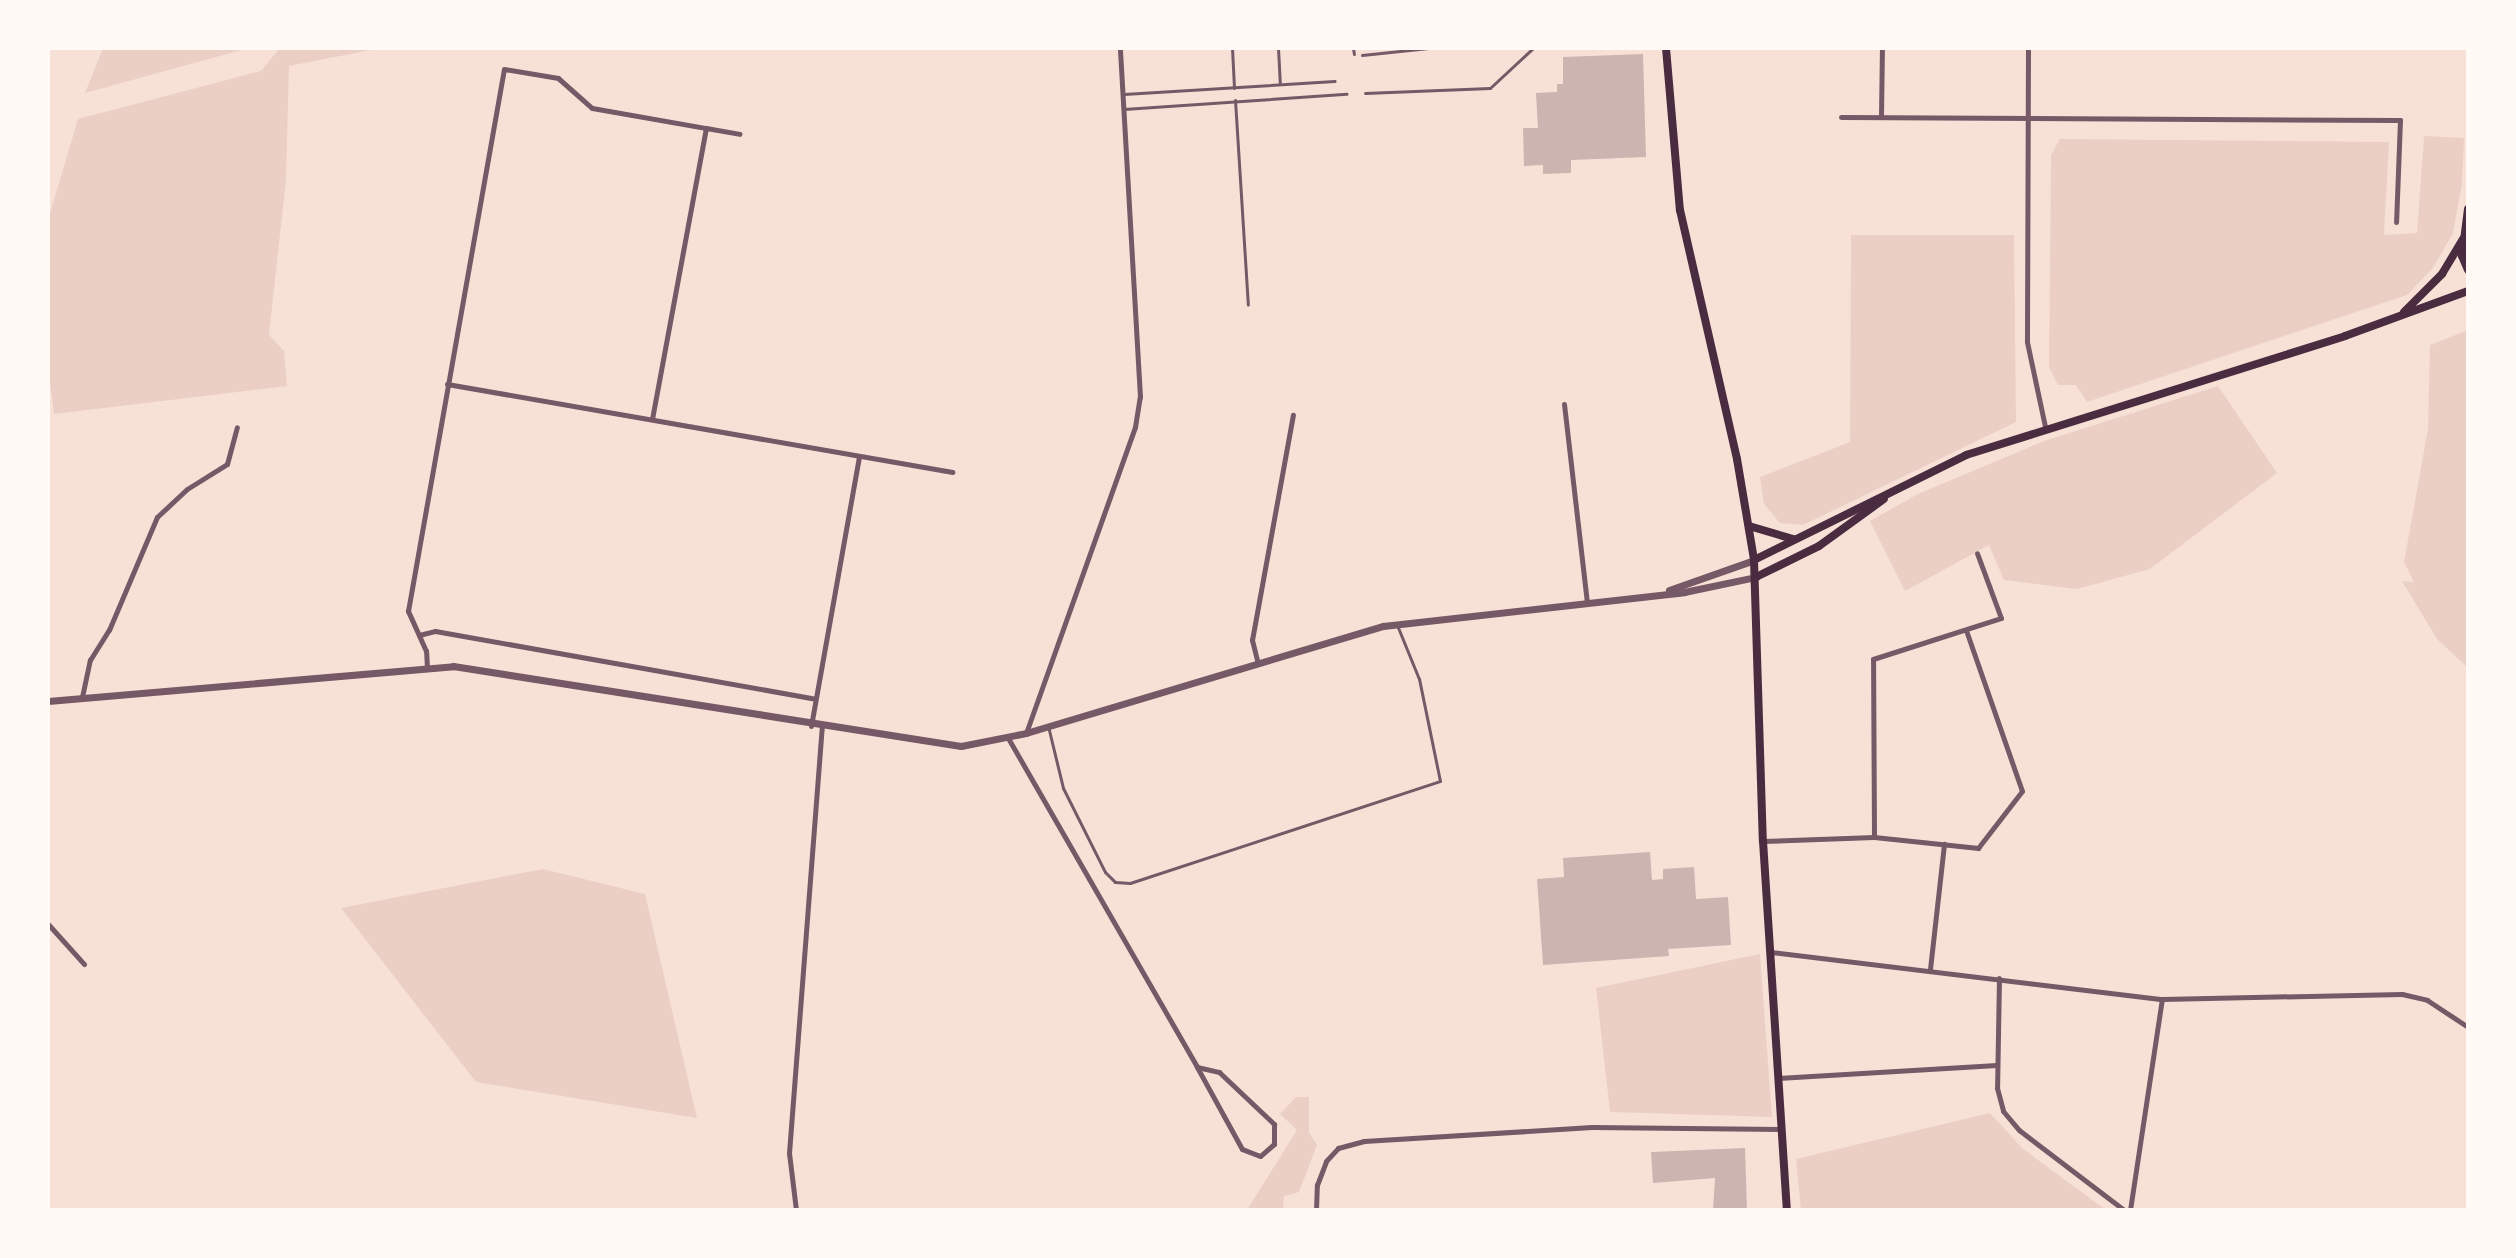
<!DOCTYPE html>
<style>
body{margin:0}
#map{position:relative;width:2516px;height:1258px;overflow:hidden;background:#f7e1d7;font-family:"Source Sans 3",sans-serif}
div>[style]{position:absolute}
.green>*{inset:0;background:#ebcfc5}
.building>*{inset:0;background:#ccb4b1}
.service>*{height:3px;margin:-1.5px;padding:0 1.5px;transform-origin:1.5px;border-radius:1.5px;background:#755966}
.minor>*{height:5px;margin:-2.5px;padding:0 2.5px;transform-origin:2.5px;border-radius:2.5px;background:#755966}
.tertiary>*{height:7px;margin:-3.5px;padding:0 3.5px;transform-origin:3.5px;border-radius:3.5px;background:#755966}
.secondary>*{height:8px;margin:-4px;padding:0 4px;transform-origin:4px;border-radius:4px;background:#4a2c40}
span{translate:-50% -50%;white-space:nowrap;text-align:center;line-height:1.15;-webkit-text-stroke:8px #fffaf5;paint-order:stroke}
.frame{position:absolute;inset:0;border:50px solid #fffaf5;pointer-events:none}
</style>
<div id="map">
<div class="green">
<div style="clip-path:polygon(103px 48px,249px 48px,85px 93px)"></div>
<div style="clip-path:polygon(287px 48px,381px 48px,289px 66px,286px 180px,269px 335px,284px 351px,287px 386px,54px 414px,48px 367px,48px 220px,78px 119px,261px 71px,278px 50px)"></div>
<div style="clip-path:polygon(2424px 136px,2464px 138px,2462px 184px,2453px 233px,2433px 268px,2407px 295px,2087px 402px,2076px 385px,2058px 385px,2049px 367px,2051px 155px,2060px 139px,2389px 142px,2384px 235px,2417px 233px)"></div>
<div style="clip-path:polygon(1851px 235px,2014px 235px,2016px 422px,1803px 525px,1780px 523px,1764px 504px,1760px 477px,1850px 442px)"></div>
<div style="clip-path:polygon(2468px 330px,2468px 668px,2437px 639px,2402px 581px,2414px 582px,2404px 562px,2428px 429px,2430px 345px)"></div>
<div style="clip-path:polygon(2218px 386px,2277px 473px,2150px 569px,2077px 589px,2004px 580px,1989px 545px,1905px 591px,1870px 521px,1918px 494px,2044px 441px)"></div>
<div style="clip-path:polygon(543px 869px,645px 894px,697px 1118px,476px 1082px,341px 908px)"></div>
<div style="clip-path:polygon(1760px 954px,1772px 1117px,1610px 1112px,1596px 988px)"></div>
<div style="clip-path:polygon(1296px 1097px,1309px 1097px,1309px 1132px,1317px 1145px,1299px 1192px,1284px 1196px,1283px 1210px,1247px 1210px,1297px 1130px,1280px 1114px)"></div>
<div style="clip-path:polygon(1990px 1113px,2022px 1148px,2106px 1210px,1801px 1210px,1796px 1159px)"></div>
</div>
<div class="building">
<div style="clip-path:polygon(1643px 54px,1646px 157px,1571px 160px,1571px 173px,1543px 174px,1543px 165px,1524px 166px,1523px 128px,1538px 128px,1536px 93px,1557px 92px,1557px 84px,1563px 84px,1563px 57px)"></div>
<div style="clip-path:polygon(1650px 852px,1652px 880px,1663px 879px,1663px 869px,1694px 867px,1696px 899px,1728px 897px,1731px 945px,1668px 949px,1669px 956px,1543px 965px,1537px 879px,1564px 877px,1563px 858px)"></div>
<div style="clip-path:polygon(1745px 1148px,1747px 1210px,1713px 1210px,1715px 1178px,1653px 1183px,1651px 1152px)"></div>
</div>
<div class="service">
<div style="left:1232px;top:48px;width:40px;rotate:87.1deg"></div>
<div style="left:1278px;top:48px;width:36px;rotate:87deg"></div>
<div style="left:1353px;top:48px;width:6px;rotate:81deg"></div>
<div style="left:1362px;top:55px;width:67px;rotate:-6deg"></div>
<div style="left:1365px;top:93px;width:125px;rotate:-2.3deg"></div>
<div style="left:1490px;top:88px;width:59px;rotate:-42.9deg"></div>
<div style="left:1124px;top:94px;width:211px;rotate:-3.5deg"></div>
<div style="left:1235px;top:100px;width:205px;rotate:86.4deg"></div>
<div style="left:1124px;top:109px;width:223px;rotate:-3.9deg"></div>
<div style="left:1048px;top:726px;width:64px;rotate:76.4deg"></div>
<div style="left:1063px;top:788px;width:94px;rotate:63.4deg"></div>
<div style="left:1105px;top:872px;width:14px;rotate:45deg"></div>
<div style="left:1115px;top:882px;width:15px;rotate:4deg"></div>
<div style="left:1130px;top:883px;width:326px;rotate:-18.2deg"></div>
<div style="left:1440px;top:781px;width:104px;rotate:-101.6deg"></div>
<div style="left:1419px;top:679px;width:58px;rotate:-112.2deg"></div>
</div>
<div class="minor">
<div style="left:2028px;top:48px;width:294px;rotate:90.2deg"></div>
<div style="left:2027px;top:342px;width:87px;rotate:78deg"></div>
<div style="left:1881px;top:116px;width:68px;rotate:-89.2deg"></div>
<div style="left:1841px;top:117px;width:559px;rotate:0.31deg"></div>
<div style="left:2400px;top:120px;width:102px;rotate:92.2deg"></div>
<div style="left:447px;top:384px;width:513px;rotate:9.88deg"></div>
<div style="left:1564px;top:404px;width:199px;rotate:83.4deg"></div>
<div style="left:652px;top:419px;width:296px;rotate:-79.5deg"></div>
<div style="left:706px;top:128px;width:34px;rotate:10deg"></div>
<div style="left:419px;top:635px;width:16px;rotate:-14deg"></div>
<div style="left:435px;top:631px;width:386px;rotate:10.1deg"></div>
<div style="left:1257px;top:660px;width:21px;rotate:-104deg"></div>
<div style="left:1252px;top:640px;width:229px;rotate:-79.7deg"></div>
<div style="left:427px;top:668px;width:17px;rotate:-93deg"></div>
<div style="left:426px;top:651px;width:44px;rotate:-114.2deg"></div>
<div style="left:408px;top:611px;width:550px;rotate:-79.96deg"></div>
<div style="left:504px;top:69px;width:55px;rotate:9.5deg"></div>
<div style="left:558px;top:78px;width:45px;rotate:41.4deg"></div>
<div style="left:592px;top:108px;width:116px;rotate:10deg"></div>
<div style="left:82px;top:697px;width:38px;rotate:-78deg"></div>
<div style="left:90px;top:660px;width:36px;rotate:-58deg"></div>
<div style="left:109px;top:630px;width:123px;rotate:-67deg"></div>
<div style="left:157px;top:517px;width:41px;rotate:-43deg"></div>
<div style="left:187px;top:489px;width:47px;rotate:-32deg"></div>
<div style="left:227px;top:464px;width:38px;rotate:-75deg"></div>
<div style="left:811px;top:726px;width:273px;rotate:-79.9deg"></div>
<div style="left:1026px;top:733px;width:325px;rotate:-70.4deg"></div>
<div style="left:1135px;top:427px;width:30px;rotate:-81deg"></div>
<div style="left:1140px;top:397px;width:350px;rotate:-93.3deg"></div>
<div style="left:1008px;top:738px;width:379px;rotate:60.1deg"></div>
<div style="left:1874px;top:837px;width:178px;rotate:-90.3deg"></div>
<div style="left:1873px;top:659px;width:134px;rotate:-17.8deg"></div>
<div style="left:2001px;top:618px;width:69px;rotate:-110.3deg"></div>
<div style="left:1763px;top:841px;width:111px;rotate:-2.1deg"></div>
<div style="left:1874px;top:837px;width:105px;rotate:6deg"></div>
<div style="left:1978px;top:848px;width:72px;rotate:-52.3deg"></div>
<div style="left:2022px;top:791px;width:170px;rotate:-109.2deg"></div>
<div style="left:48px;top:924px;width:54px;rotate:48deg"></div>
<div style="left:1771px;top:952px;width:394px;rotate:6.9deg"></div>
<div style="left:2162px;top:999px;width:240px;rotate:-1.2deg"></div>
<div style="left:2402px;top:994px;width:26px;rotate:13deg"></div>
<div style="left:2427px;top:1000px;width:49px;rotate:33.4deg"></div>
<div style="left:1930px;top:969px;width:126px;rotate:-83.6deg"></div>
<div style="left:1999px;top:978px;width:110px;rotate:91deg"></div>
<div style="left:1997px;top:1088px;width:24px;rotate:75deg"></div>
<div style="left:2003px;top:1111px;width:25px;rotate:50deg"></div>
<div style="left:2019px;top:1130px;width:132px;rotate:37.3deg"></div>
<div style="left:1197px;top:1067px;width:23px;rotate:13deg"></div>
<div style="left:1219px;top:1072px;width:76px;rotate:43.4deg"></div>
<div style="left:1274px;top:1124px;width:20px;rotate:90deg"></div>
<div style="left:1274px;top:1144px;width:18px;rotate:139deg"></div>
<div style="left:1260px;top:1156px;width:19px;rotate:-159deg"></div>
<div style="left:1242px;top:1149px;width:94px;rotate:-118.8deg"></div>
<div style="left:1778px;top:1078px;width:219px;rotate:-3.4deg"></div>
<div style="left:796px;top:1210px;width:57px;rotate:-97deg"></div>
<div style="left:789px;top:1153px;width:426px;rotate:-85.6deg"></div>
<div style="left:1316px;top:1210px;width:25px;rotate:-88deg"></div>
<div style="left:1317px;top:1185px;width:26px;rotate:-69deg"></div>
<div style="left:1326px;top:1161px;width:18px;rotate:-47deg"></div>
<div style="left:1338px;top:1148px;width:27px;rotate:-15deg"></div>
<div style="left:1364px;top:1141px;width:228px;rotate:-3.5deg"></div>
<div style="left:1592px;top:1127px;width:189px;rotate:0.6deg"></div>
<div style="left:2130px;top:1210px;width:213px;rotate:-81.4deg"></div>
</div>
<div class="tertiary">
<div style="left:1669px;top:590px;width:90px;rotate:-19.4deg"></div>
<div style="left:48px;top:701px;width:407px;rotate:-4.9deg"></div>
<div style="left:453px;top:666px;width:514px;rotate:8.95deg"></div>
<div style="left:961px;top:746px;width:66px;rotate:-11.3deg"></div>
<div style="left:1026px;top:733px;width:373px;rotate:-16.7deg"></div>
<div style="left:1383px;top:626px;width:303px;rotate:-6.4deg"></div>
<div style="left:1684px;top:592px;width:74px;rotate:-11.8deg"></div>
</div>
<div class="secondary">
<div style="left:1666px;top:48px;width:163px;rotate:85.1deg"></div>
<div style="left:1680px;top:210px;width:255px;rotate:77.1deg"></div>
<div style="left:1737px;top:459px;width:102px;rotate:80.4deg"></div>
<div style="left:1754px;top:560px;width:281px;rotate:88.2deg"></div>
<div style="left:1763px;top:841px;width:370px;rotate:86.3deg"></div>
<div style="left:2468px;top:209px;width:47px;rotate:97.3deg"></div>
<div style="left:2462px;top:256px;width:15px;rotate:67deg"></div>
<div style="left:2404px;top:312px;width:54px;rotate:-45deg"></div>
<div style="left:2442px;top:274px;width:41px;rotate:-59deg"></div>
<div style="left:1749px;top:526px;width:46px;rotate:16.5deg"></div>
<div style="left:1754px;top:560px;width:237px;rotate:-26.3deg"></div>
<div style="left:1966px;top:455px;width:397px;rotate:-17.4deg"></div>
<div style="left:2345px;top:336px;width:131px;rotate:-20.1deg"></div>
<div style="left:1756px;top:577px;width:70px;rotate:-26.2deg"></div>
<div style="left:1819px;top:546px;width:80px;rotate:-35.9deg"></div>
</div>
<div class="frame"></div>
</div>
